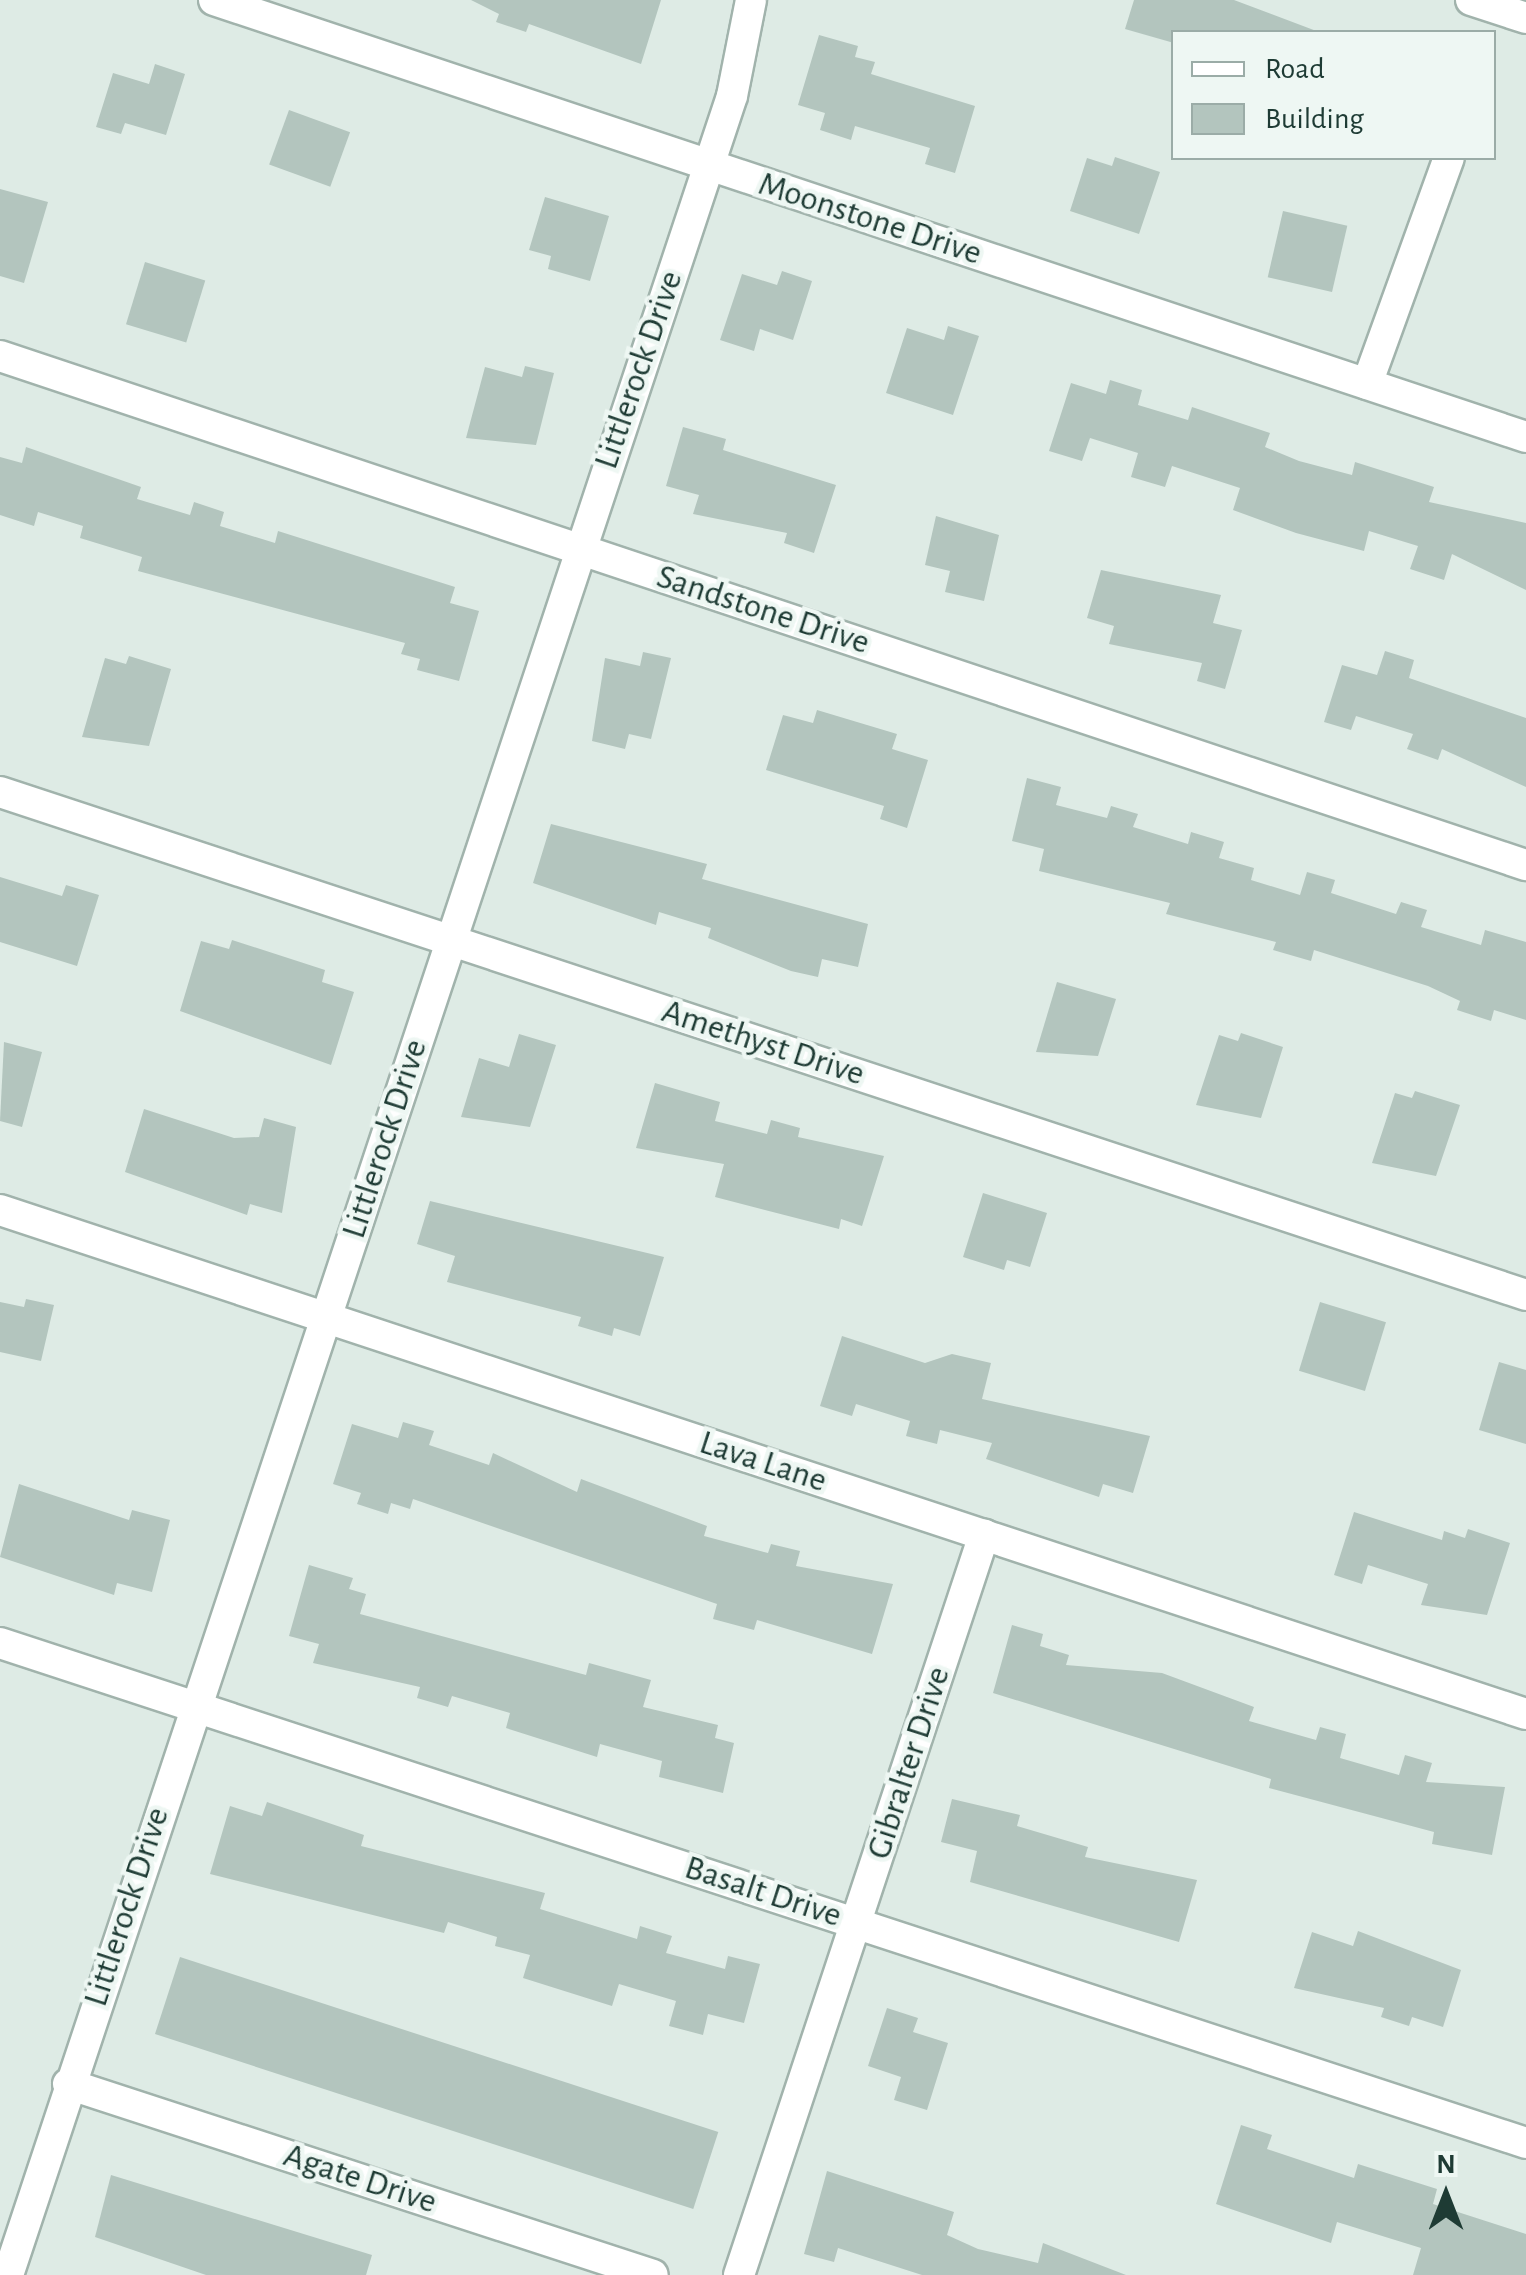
<!DOCTYPE html>
<style>
body{margin:0}
#map{position:relative;width:1526px;height:2275px;overflow:hidden;background:#deebe5;font-family:"Alegreya Sans",sans-serif}
div>[style]{position:absolute}
.building>*{inset:0;background:#b3c5be;transform-origin:0 0}
.roads{filter:drop-shadow(2px 0 #a1b3ac) drop-shadow(-2px 0 #a1b3ac) drop-shadow(0 2px #a1b3ac) drop-shadow(0 -2px #a1b3ac)}
.street>*{height:30px;margin:-15px;padding:0 15px;transform-origin:15px;border-radius:15px;background:#fff}
.secondary>*{height:30px;margin:-15px;padding:0 15px;transform-origin:15px;border-radius:15px;background:#fff}
span{translate:-50% -50%;white-space:nowrap;text-align:center;line-height:1.15;-webkit-text-stroke:9px #eef7f3;paint-order:stroke}
.street-label{font-size:35px;color:#1e3b34}
.legend{position:absolute;left:1171px;top:30px;width:325px;height:130px;box-sizing:border-box;background:#eef7f3;border:2px solid #9baca7;margin:0;padding:12px 18px;list-style:none;font-size:30px;color:#1e3b34}
.legend li{display:flex;align-items:center;gap:20px;height:50px}
.legend b{width:50px;border:2px solid #9baca7}
.north{position:absolute;left:1396px;top:2145px;width:100px;height:100px;-webkit-text-stroke:8px #eef7f3;paint-order:stroke;rotate:0deg;font-size:28px;font-weight:700;line-height:40px;text-align:center;color:#1e3b34}
.north::after{content:'';display:block;margin:auto;width:35px;height:45px;background:#1e3b34;clip-path:polygon(50% 0,100% 100%,50% 72%,0 100%)}
</style>
<div id="map">
<div class="building">
<div style="clip-path:polygon(471px 0,661px 0,641px 64px,529px 24px,526px 32px,496px 22px,499px 14px)"></div>
<div style="clip-path:polygon(1134px 0,1234px 0,1319px 32px,1174px 32px,1174px 43px,1125px 29px)"></div>
<div style="clip-path:polygon(819px 35px,858px 46px,855px 57px,875px 62px,871px 74px,975px 106px,955px 173px,925px 164px,930px 148px,855px 126px,851px 140px,820px 130px,825px 113px,798px 105px)"></div>
<div style="clip-path:polygon(155px 64px,185px 74px,166px 135px,125px 123px,121px 134px,96px 127px,113px 73px,149px 84px)"></div>
<div style="left:289px;top:110px;width:65px;height:58px;rotate:20deg"></div>
<div style="clip-path:polygon(1115px 157px,1160px 172px,1139px 234px,1070px 211px,1087px 158px,1112px 166px)"></div>
<div style="clip-path:polygon(0 189px,48px 202px,24px 283px,0 276px)"></div>
<div style="clip-path:polygon(545px 197px,609px 216px,590px 281px,548px 269px,551px 256px,529px 250px)"></div>
<div style="left:1283px;top:211px;width:66px;height:68px;rotate:13deg"></div>
<div style="left:145px;top:262px;width:63px;height:65px;rotate:17deg"></div>
<div style="clip-path:polygon(782px 271px,812px 281px,793px 340px,760px 329px,754px 351px,720px 340px,742px 274px,777px 285px)"></div>
<div style="clip-path:polygon(948px 326px,979px 336px,953px 415px,886px 393px,907px 328px,944px 340px)"></div>
<div style="clip-path:polygon(525px 366px,554px 373px,536px 445px,466px 438px,485px 367px,522px 377px)"></div>
<div style="clip-path:polygon(1110px 380px,1142px 390px,1138px 405px,1188px 420px,1192px 407px,1270px 433px,1265px 447px,1299px 461px,1352px 475px,1355px 462px,1434px 487px,1429px 502px,1526px 523px,1526px 590px,1452px 554px,1444px 580px,1410px 569px,1418px 546px,1369px 531px,1364px 551px,1296px 533px,1233px 510px,1240px 488px,1172px 466px,1165px 487px,1131px 477px,1138px 453px,1090px 438px,1082px 461px,1049px 451px,1071px 383px,1106px 394px)"></div>
<div style="clip-path:polygon(683px 427px,726px 439px,723px 450px,836px 485px,814px 553px,784px 543px,787px 533px,693px 514px,699px 495px,666px 486px)"></div>
<div style="clip-path:polygon(26px 447px,141px 487px,137px 499px,190px 515px,194px 502px,224px 512px,220px 526px,275px 543px,278px 531px,455px 587px,450px 603px,479px 611px,459px 681px,417px 670px,420px 659px,401px 654px,405px 643px,138px 571px,142px 557px,80px 538px,83px 526px,38px 512px,34px 526px,0 515px,0 457px,22px 463px)"></div>
<div style="clip-path:polygon(936px 516px,999px 535px,984px 601px,945px 592px,950px 571px,925px 565px)"></div>
<div style="clip-path:polygon(1101px 570px,1221px 595px,1213px 623px,1242px 630px,1225px 689px,1197px 681px,1202px 663px,1109px 644px,1114px 626px,1087px 618px)"></div>
<div style="clip-path:polygon(1385px 651px,1414px 660px,1409px 678px,1526px 718px,1526px 787px,1442px 749px,1438px 760px,1407px 749px,1413px 734px,1356px 716px,1351px 730px,1324px 722px,1342px 665px,1377px 675px)"></div>
<div style="clip-path:polygon(643px 652px,671px 658px,651px 739px,629px 734px,625px 749px,592px 741px,605px 658px,640px 666px)"></div>
<div style="clip-path:polygon(129px 656px,171px 669px,149px 746px,82px 737px,105px 658px,126px 664px)"></div>
<div style="clip-path:polygon(817px 710px,897px 734px,892px 749px,928px 760px,907px 828px,880px 819px,884px 806px,766px 770px,783px 715px,813px 723px)"></div>
<div style="clip-path:polygon(1027px 778px,1061px 787px,1056px 805px,1107px 818px,1111px 806px,1138px 814px,1133px 827px,1188px 844px,1191px 832px,1224px 842px,1219px 858px,1254px 868px,1251px 880px,1300px 895px,1307px 872px,1335px 880px,1331px 893px,1396px 914px,1401px 902px,1427px 910px,1421px 927px,1481px 945px,1485px 930px,1526px 942px,1526px 1020px,1494px 1010px,1491px 1021px,1457px 1010px,1460px 1001px,1428px 986px,1314px 950px,1311px 961px,1273px 950px,1276px 942px,1166px 914px,1170px 903px,1039px 871px,1044px 849px,1012px 841px)"></div>
<div style="clip-path:polygon(551px 824px,707px 864px,702px 879px,868px 924px,858px 967px,822px 959px,818px 977px,791px 971px,708px 938px,711px 928px,659px 912px,656px 925px,533px 883px)"></div>
<div style="clip-path:polygon(0 877px,62px 896px,66px 885px,99px 895px,77px 966px,0 942px)"></div>
<div style="clip-path:polygon(232px 940px,325px 970px,322px 982px,354px 992px,331px 1065px,180px 1011px,201px 941px,229px 949px)"></div>
<div style="clip-path:polygon(1057px 982px,1116px 999px,1098px 1056px,1036px 1052px)"></div>
<div style="clip-path:polygon(1241px 1033px,1283px 1047px,1261px 1118px,1196px 1105px,1219px 1035px,1238px 1041px)"></div>
<div style="clip-path:polygon(519px 1034px,556px 1045px,530px 1127px,461px 1117px,479px 1058px,509px 1067px)"></div>
<div style="clip-path:polygon(4px 1042px,42px 1052px,22px 1127px,0 1121px)"></div>
<div style="clip-path:polygon(655px 1083px,720px 1102px,715px 1121px,767px 1134px,771px 1120px,800px 1128px,798px 1137px,884px 1156px,862px 1226px,841px 1219px,839px 1229px,715px 1197px,724px 1164px,636px 1148px)"></div>
<div style="clip-path:polygon(1415px 1091px,1460px 1105px,1436px 1176px,1372px 1163px,1395px 1093px,1412px 1098px)"></div>
<div style="clip-path:polygon(144px 1109px,234px 1138px,259px 1137px,264px 1118px,296px 1127px,282px 1213px,250px 1204px,247px 1215px,125px 1172px)"></div>
<div style="clip-path:polygon(983px 1193px,1047px 1213px,1030px 1267px,1007px 1260px,1004px 1270px,963px 1257px)"></div>
<div style="clip-path:polygon(430px 1201px,664px 1257px,640px 1336px,614px 1328px,612px 1336px,578px 1326px,581px 1317px,447px 1282px,455px 1256px,417px 1244px)"></div>
<div style="clip-path:polygon(26px 1299px,54px 1305px,41px 1361px,0 1352px,0 1302px,24px 1307px)"></div>
<div style="left:1320px;top:1302px;width:69px;height:72px;rotate:17deg"></div>
<div style="clip-path:polygon(842px 1336px,925px 1363px,952px 1354px,991px 1363px,982px 1399px,1150px 1436px,1133px 1493px,1103px 1484px,1099px 1497px,986px 1459px,992px 1443px,940px 1430px,937px 1444px,906px 1436px,910px 1421px,856px 1404px,852px 1416px,820px 1406px)"></div>
<div style="clip-path:polygon(1499px 1362px,1526px 1370px,1526px 1444px,1479px 1430px)"></div>
<div style="clip-path:polygon(403px 1422px,434px 1431px,429px 1445px,489px 1465px,493px 1453px,577px 1492px,581px 1479px,707px 1526px,704px 1536px,768px 1553px,771px 1544px,800px 1551px,796px 1566px,893px 1584px,872px 1654px,757px 1620px,754px 1630px,713px 1619px,717px 1604px,413px 1499px,410px 1509px,391px 1503px,388px 1514px,357px 1504px,361px 1493px,333px 1484px,352px 1424px,398px 1438px)"></div>
<div style="clip-path:polygon(19px 1484px,129px 1520px,132px 1510px,170px 1520px,152px 1592px,117px 1583px,114px 1595px,0 1557px)"></div>
<div style="clip-path:polygon(1354px 1512px,1442px 1540px,1444px 1531px,1465px 1538px,1468px 1529px,1510px 1543px,1487px 1615px,1421px 1605px,1428px 1584px,1368px 1565px,1362px 1584px,1334px 1575px)"></div>
<div style="clip-path:polygon(309px 1565px,353px 1578px,349px 1589px,366px 1594px,360px 1614px,586px 1675px,589px 1663px,651px 1680px,643px 1707px,718px 1725px,715px 1738px,734px 1743px,723px 1793px,659px 1777px,662px 1761px,600px 1744px,597px 1757px,506px 1728px,510px 1713px,452px 1696px,448px 1707px,417px 1698px,420px 1687px,313px 1663px,319px 1644px,289px 1636px)"></div>
<div style="clip-path:polygon(1012px 1625px,1043px 1634px,1040px 1646px,1069px 1655px,1066px 1665px,1162px 1673px,1254px 1707px,1249px 1721px,1316px 1740px,1320px 1727px,1346px 1734px,1340px 1758px,1399px 1775px,1405px 1755px,1432px 1763px,1426px 1782px,1505px 1787px,1492px 1855px,1432px 1844px,1434px 1832px,1269px 1788px,1271px 1779px,993px 1693px)"></div>
<div style="clip-path:polygon(952px 1799px,1020px 1815px,1017px 1826px,1088px 1847px,1085px 1857px,1197px 1880px,1179px 1942px,970px 1882px,977px 1851px,941px 1842px)"></div>
<div style="clip-path:polygon(267px 1802px,364px 1835px,361px 1846px,545px 1893px,540px 1909px,637px 1939px,640px 1926px,672px 1936px,666px 1953px,725px 1969px,728px 1956px,760px 1964px,744px 2023px,708px 2014px,703px 2035px,669px 2026px,676px 2001px,619px 1984px,612px 2006px,523px 1978px,530px 1955px,495px 1946px,497px 1937px,448px 1922px,444px 1933px,210px 1874px,230px 1806px,262px 1816px)"></div>
<div style="clip-path:polygon(1358px 1931px,1461px 1970px,1443px 2027px,1412px 2017px,1409px 2026px,1381px 2017px,1384px 2008px,1294px 1988px,1312px 1932px,1353px 1946px)"></div>
<div style="left:180px;top:1957px;width:566px;height:81px;rotate:18deg"></div>
<div style="clip-path:polygon(887px 2008px,918px 2018px,913px 2032px,948px 2043px,927px 2110px,894px 2100px,901px 2077px,868px 2066px)"></div>
<div style="clip-path:polygon(1241px 2125px,1272px 2135px,1267px 2149px,1354px 2178px,1358px 2164px,1437px 2189px,1433px 2204px,1526px 2234px,1526px 2275px,1413px 2275px,1421px 2248px,1337px 2222px,1331px 2243px,1216px 2204px)"></div>
<div style="clip-path:polygon(827px 2171px,954px 2212px,947px 2235px,978px 2249px,1038px 2263px,1043px 2243px,1126px 2275px,922px 2275px,838px 2248px,834px 2262px,804px 2254px)"></div>
<div style="clip-path:polygon(111px 2175px,372px 2255px,366px 2275px,206px 2275px,95px 2237px)"></div>
</div>
<div class="roads">
<div class="street">
<div style="left:214px;top:0;width:1383px;rotate:18.42deg"></div>
<div style="left:1471px;top:0;width:58px;rotate:18.1deg"></div>
<div style="left:0;top:356px;width:1609px;rotate:18.45deg"></div>
<div style="left:1367px;top:384px;width:240px;rotate:-70.1deg"></div>
<div style="left:0;top:792px;width:1607px;rotate:18.24deg"></div>
<div style="left:0;top:1210px;width:1607px;rotate:18.28deg"></div>
<div style="left:0;top:1643px;width:1606px;rotate:18.14deg"></div>
<div style="left:68px;top:2084px;width:615px;rotate:18.08deg"></div>
<div style="left:739px;top:2275px;width:780px;rotate:-71.68deg"></div>
</div>
<div class="secondary">
<div style="left:8px;top:2275px;width:2296px;rotate:-71.62deg"></div>
<div style="left:732px;top:96px;width:98px;rotate:-78.8deg"></div>
</div>
</div>
<div class="street-label">
<span style="left:870px;top:219px;rotate:18deg">Moonstone Drive</span>
<span style="left:639px;top:370px;rotate:-71deg">Littlerock Drive</span>
<span style="left:763px;top:610px;rotate:18deg">Sandstone Drive</span>
<span style="left:763px;top:1043px;rotate:18deg">Amethyst Drive</span>
<span style="left:385px;top:1139px;rotate:-72deg">Littlerock Drive</span>
<span style="left:763px;top:1462px;rotate:18deg">Lava Lane</span>
<span style="left:909px;top:1763px;rotate:-72deg">Gibralter Drive</span>
<span style="left:763px;top:1892px;rotate:18deg">Basalt Drive</span>
<span style="left:127px;top:1907px;rotate:-72deg">Littlerock Drive</span>
<span style="left:360px;top:2179px;rotate:18deg">Agate Drive</span>
</div>
<ul class="legend">
<li><b style="height:12px;background:#fff"></b>Road</li>
<li><b style="height:28px;background:#b3c5be"></b>Building</li>
</ul>
<div class="north">N</div>
</div>
